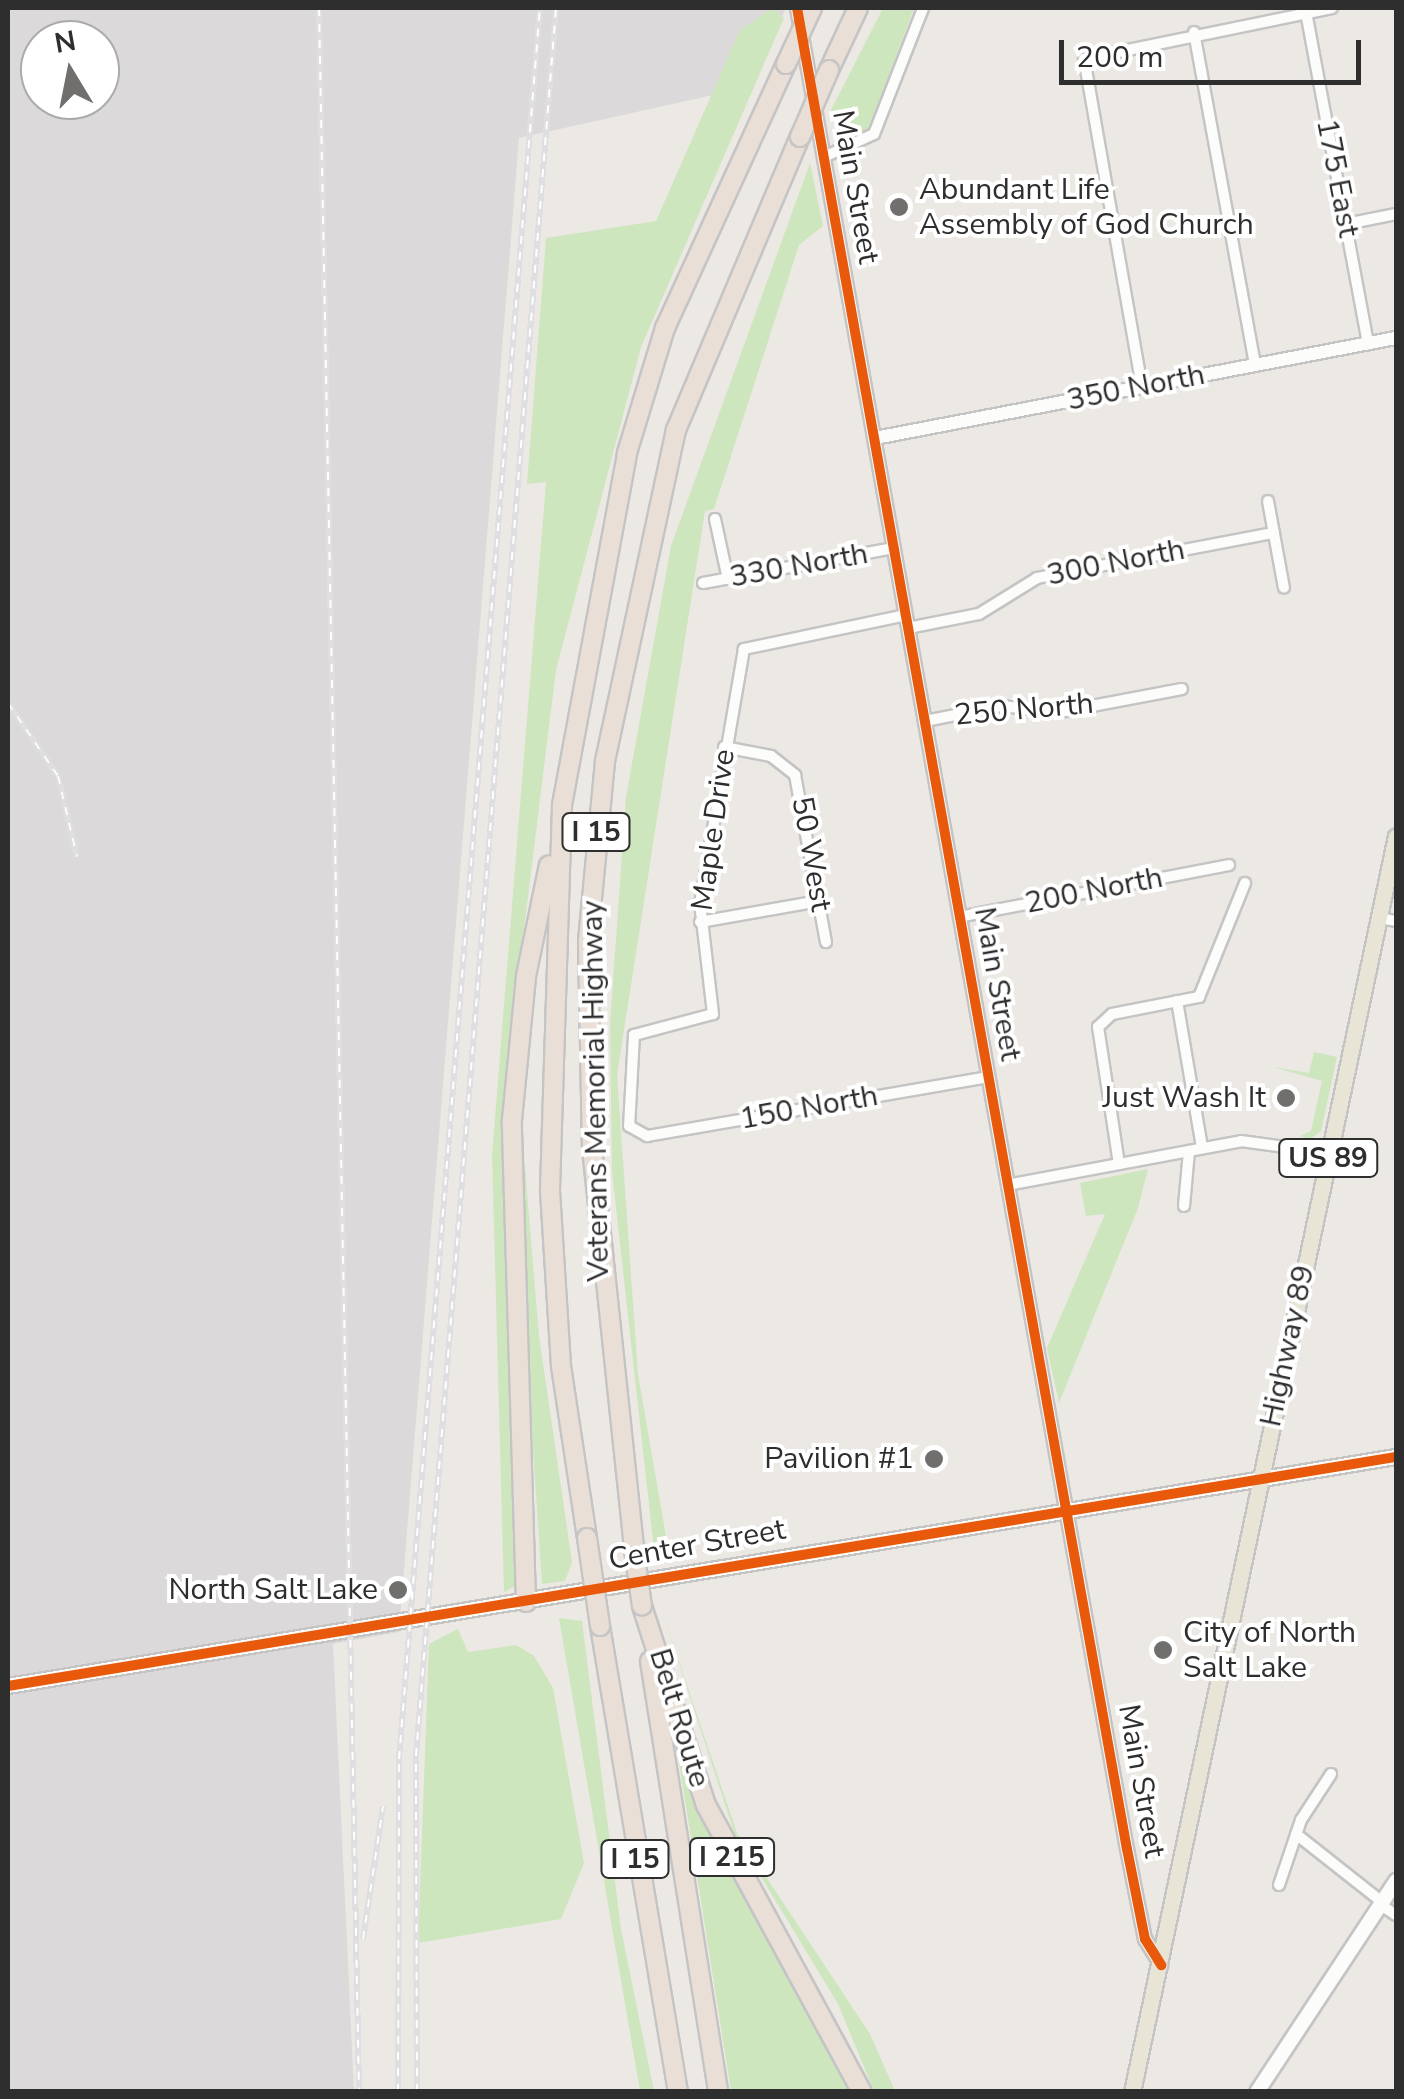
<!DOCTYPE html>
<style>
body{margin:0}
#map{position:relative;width:1404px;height:2099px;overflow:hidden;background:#ece8e4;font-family:"Nunito Sans",sans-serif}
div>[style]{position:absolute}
.industrial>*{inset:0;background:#dcd9db}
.green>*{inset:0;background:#cee6be}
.roads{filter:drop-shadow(2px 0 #c5c4c5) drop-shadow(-2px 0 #c5c4c5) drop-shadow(0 2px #c5c4c5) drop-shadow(0 -2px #c5c4c5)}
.minor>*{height:10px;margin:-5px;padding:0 5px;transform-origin:5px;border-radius:5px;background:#fcfcfb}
.tertiary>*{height:12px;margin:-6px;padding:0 6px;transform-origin:6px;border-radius:6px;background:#fcfcfb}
.secondary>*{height:14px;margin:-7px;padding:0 7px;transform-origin:7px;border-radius:7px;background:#fcfcfb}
.primary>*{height:15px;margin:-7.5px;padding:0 7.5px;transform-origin:7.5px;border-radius:7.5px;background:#e8e4d6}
.motorway>*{height:18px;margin:-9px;padding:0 9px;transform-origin:9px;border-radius:9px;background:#eadfd6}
.rail>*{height:6px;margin-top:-3px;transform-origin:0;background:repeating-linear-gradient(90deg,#fff 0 8px,#dfdfe1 0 16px);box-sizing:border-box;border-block:2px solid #dfdfe1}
.bridges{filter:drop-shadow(2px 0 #c6c5c4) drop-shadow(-2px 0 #c6c5c4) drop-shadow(0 2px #c6c5c4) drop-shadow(0 -2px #c6c5c4)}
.motorway-bridge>*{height:18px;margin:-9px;padding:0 9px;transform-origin:9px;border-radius:9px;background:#eadfd6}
.cycleway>*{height:10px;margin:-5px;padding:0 5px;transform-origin:5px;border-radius:5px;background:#e8590c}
.dots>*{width:28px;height:28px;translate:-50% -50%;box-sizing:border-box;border:5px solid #fff;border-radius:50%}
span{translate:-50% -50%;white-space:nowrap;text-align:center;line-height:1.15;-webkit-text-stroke:8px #fff;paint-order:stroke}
.shield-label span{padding:2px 8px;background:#fff;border:2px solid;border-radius:8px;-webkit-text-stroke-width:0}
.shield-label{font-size:28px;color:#2e2e2e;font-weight:700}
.street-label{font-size:30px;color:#2e2e2e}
.poi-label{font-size:30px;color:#2e2e2e}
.left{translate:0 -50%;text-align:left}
.right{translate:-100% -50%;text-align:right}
.frame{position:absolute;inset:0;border:10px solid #2e2e2e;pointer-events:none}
.north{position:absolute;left:20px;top:20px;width:100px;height:100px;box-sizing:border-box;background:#fff;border:2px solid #ababab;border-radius:50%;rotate:350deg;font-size:28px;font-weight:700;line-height:40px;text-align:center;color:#2e2e2e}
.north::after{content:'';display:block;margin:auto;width:35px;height:45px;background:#706f6e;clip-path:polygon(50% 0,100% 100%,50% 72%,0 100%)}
.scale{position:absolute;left:1059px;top:40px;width:302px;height:45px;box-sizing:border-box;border:5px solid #2e2e2e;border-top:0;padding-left:12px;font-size:30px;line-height:35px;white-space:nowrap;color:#2e2e2e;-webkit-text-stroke:8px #fff;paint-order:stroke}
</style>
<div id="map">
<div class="industrial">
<div style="clip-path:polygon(evenodd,8px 8px,786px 8px,749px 87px,519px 138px,399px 1632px,333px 1644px,354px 2091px,8px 2091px,8px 8px,40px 40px,100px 40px,100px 100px,40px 100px,40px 40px)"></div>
</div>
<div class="green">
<div style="clip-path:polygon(773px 8px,784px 18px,641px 347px,556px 670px,519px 970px,507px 1280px,519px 1584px,504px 1592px,492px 1155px,546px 482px,527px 484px,546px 238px,656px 221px,740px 30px)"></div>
<div style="clip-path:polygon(883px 8px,914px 8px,869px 129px,843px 145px,830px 112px)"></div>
<div style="clip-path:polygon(810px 163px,823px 226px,799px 245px,714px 509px,705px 511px,617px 1075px,638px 1374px,668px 1548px,654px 1549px,612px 1172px,610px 1024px,626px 797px,671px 546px)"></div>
<div style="clip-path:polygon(1314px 1052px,1337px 1057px,1321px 1131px,1310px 1139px,1300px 1136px,1311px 1131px,1322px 1081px,1273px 1067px,1309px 1073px)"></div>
<div style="clip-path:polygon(522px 1132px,539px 1336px,572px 1562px,565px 1581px,542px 1584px,520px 1253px)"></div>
<div style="clip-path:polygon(1148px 1169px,1138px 1208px,1059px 1403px,1047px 1348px,1105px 1214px,1086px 1216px,1080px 1183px)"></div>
<div style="clip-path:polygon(661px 1608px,737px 1833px,870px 2034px,895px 2091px,874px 2091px,838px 2004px,734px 1832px)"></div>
<div style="clip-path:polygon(559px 1618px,582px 1621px,621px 1929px,654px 2091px,640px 2091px)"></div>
<div style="clip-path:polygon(458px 1629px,468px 1652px,516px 1645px,534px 1656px,553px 1688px,584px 1863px,561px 1919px,418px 1943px,429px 1644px)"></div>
<div style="clip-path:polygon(678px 1756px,713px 1840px,852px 2091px,731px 2091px)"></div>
</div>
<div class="roads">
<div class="minor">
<div style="left:1306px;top:12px;width:338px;rotate:79.4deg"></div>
<div style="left:1194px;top:32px;width:339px;rotate:79.6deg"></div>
<div style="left:824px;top:157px;width:55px;rotate:-24.7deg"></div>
<div style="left:874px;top:134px;width:135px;rotate:-68.7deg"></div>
<div style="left:1346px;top:224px;width:51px;rotate:-11.3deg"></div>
<div style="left:1142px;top:387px;width:333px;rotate:-100deg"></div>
<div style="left:1084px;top:59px;width:253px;rotate:-11.6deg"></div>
<div style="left:1268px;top:501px;width:88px;rotate:79.6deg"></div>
<div style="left:715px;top:519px;width:61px;rotate:77.8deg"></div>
<div style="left:703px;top:583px;width:194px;rotate:-10.4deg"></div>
<div style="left:906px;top:615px;width:166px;rotate:168.1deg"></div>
<div style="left:744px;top:649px;width:258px;rotate:99.8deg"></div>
<div style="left:700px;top:903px;width:112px;rotate:83.3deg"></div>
<div style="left:713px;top:1014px;width:82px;rotate:165.1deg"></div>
<div style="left:634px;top:1035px;width:91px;rotate:93.1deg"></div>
<div style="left:629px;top:1126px;width:21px;rotate:29deg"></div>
<div style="left:647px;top:1136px;width:346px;rotate:-9.8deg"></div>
<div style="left:908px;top:628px;width:72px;rotate:-11.2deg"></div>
<div style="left:979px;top:614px;width:68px;rotate:-31.8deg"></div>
<div style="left:1037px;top:578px;width:241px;rotate:-10.8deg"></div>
<div style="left:925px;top:721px;width:77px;rotate:-11.2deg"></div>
<div style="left:1001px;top:706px;width:59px;rotate:5.8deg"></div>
<div style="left:1060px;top:712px;width:124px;rotate:-10.7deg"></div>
<div style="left:724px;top:747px;width:48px;rotate:10.8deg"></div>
<div style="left:771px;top:756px;width:31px;rotate:38deg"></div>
<div style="left:795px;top:775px;width:170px;rotate:79.5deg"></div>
<div style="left:959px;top:917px;width:275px;rotate:-10.9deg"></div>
<div style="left:1379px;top:918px;width:17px;rotate:10deg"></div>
<div style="left:700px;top:922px;width:121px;rotate:-10deg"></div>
<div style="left:1177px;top:1001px;width:149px;rotate:80.3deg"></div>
<div style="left:1119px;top:1164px;width:139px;rotate:-98.7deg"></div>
<div style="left:1098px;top:1027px;width:19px;rotate:-43deg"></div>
<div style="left:1112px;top:1014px;width:89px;rotate:-11.1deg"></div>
<div style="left:1199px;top:997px;width:123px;rotate:-68deg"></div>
<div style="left:1007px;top:1185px;width:238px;rotate:-10.6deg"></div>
<div style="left:1241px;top:1141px;width:89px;rotate:7.8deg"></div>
<div style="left:1184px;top:1206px;width:55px;rotate:-84.8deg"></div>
<div style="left:1296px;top:1834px;width:110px;rotate:38.3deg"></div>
<div style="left:1279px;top:1885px;width:69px;rotate:-71.3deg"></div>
<div style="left:1301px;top:1820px;width:55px;rotate:-56.9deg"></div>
<div style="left:1381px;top:1905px;width:18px;rotate:34deg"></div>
</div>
<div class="tertiary">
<div style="left:797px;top:8px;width:1870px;rotate:79.84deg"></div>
<div style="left:1127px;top:1849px;width:92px;rotate:78.7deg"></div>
<div style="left:1145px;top:1939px;width:31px;rotate:58deg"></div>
<div style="left:875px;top:438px;width:531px;rotate:-10.87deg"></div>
</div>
<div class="secondary">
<div style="left:8px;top:1686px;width:1407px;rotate:-9.37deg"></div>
<div style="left:1257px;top:2092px;width:253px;rotate:-56.6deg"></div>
</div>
<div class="primary">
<div style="left:1132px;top:2092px;width:1283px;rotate:-78.13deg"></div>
</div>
<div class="motorway">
<div style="left:829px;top:70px;width:68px;rotate:-64.9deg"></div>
<div style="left:587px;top:1538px;width:174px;rotate:-98.6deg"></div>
<div style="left:561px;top:1366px;width:177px;rotate:-93.6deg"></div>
<div style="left:550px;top:1189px;width:384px;rotate:-88.2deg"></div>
<div style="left:562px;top:805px;width:358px;rotate:-79.5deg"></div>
<div style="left:627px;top:453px;width:131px;rotate:-73.1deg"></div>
<div style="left:665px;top:328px;width:290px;rotate:-65.4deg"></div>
<div style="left:635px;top:1557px;width:408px;rotate:-96deg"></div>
<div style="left:592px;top:1151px;width:210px;rotate:-91.1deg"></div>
<div style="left:588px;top:941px;width:181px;rotate:-84.6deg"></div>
<div style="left:605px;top:761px;width:339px;rotate:-77.9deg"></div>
<div style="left:676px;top:430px;width:318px;rotate:-67.1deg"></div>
<div style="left:526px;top:1602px;width:482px;rotate:-91.7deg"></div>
<div style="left:512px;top:1120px;width:145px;rotate:-84.4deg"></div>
<div style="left:526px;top:976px;width:113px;rotate:-78.3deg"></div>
<div style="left:642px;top:1606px;width:209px;rotate:72.2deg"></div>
<div style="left:706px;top:1805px;width:327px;rotate:61.5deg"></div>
<div style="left:600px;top:1626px;width:472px;rotate:80.5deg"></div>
<div style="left:650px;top:1661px;width:436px;rotate:81deg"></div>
</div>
</div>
<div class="rail">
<div style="left:319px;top:8px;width:2084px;rotate:88.9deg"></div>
<div style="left:8px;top:703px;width:88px;rotate:55.6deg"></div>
<div style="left:58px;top:776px;width:83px;rotate:76.8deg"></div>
<div style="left:363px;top:1939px;width:134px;rotate:-81.4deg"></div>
<div style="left:398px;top:2092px;width:333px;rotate:-89.8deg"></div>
<div style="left:399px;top:1759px;width:1757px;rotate:-85.4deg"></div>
<div style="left:417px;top:2092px;width:336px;rotate:-90.2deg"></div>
<div style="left:416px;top:1756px;width:1754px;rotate:-85.42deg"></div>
</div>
<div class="bridges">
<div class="motorway-bridge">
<div style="left:786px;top:64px;width:62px;rotate:-65.1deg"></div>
<div style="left:800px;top:137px;width:73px;rotate:-66.6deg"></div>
<div style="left:587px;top:1538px;width:89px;rotate:81.6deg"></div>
<div style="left:635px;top:1557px;width:49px;rotate:81.9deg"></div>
</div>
</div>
<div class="cycleway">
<div style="left:797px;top:8px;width:1870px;rotate:79.84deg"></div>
<div style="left:1127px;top:1849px;width:92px;rotate:78.7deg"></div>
<div style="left:1145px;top:1939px;width:31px;rotate:58deg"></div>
<div style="left:8px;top:1686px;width:1407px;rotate:-9.37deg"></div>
</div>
<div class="dots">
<div style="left:899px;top:207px;background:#706f6e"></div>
<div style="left:1286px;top:1098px;background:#706f6e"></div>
<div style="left:934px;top:1459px;background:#706f6e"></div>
<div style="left:398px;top:1590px;background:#706f6e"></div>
<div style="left:1163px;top:1650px;background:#706f6e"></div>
</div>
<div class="shield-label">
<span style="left:596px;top:832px">I 15</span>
<span style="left:1328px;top:1158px">US 89</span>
<span style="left:732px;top:1857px">I 215</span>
<span style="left:635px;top:1859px">I 15</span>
</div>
<div class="street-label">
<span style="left:1337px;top:178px;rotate:79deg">175 East</span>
<span style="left:855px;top:187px;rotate:80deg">Main Street</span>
<span style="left:1136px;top:388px;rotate:-11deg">350 North</span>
<span style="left:1116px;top:563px;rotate:-11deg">300 North</span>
<span style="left:799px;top:566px;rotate:-10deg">330 North</span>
<span style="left:1024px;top:710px;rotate:-5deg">250 North</span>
<span style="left:714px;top:830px;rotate:-82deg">Maple Drive</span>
<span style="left:811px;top:854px;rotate:80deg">50 West</span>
<span style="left:1094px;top:891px;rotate:-11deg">200 North</span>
<span style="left:997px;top:984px;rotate:80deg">Main Street</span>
<span style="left:596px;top:1091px;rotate:-91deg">Veterans Memorial Highway</span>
<span style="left:809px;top:1108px;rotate:-10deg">150 North</span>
<span style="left:1288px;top:1346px;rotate:-78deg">Highway 89</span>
<span style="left:697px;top:1545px;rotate:-10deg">Center Street</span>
<span style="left:679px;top:1718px;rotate:73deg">Belt Route</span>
<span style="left:1141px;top:1781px;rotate:80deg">Main Street</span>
</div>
<div class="poi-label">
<span class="left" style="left:919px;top:207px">Abundant Life<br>Assembly of God Church</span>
<span class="right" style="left:1266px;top:1098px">Just Wash It</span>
<span class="right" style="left:914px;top:1459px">Pavilion #1</span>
<span class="right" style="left:378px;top:1590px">North Salt Lake</span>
<span class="left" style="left:1183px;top:1650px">City of North<br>Salt Lake</span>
</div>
<div class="frame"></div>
<div class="north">N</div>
<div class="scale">200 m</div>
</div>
